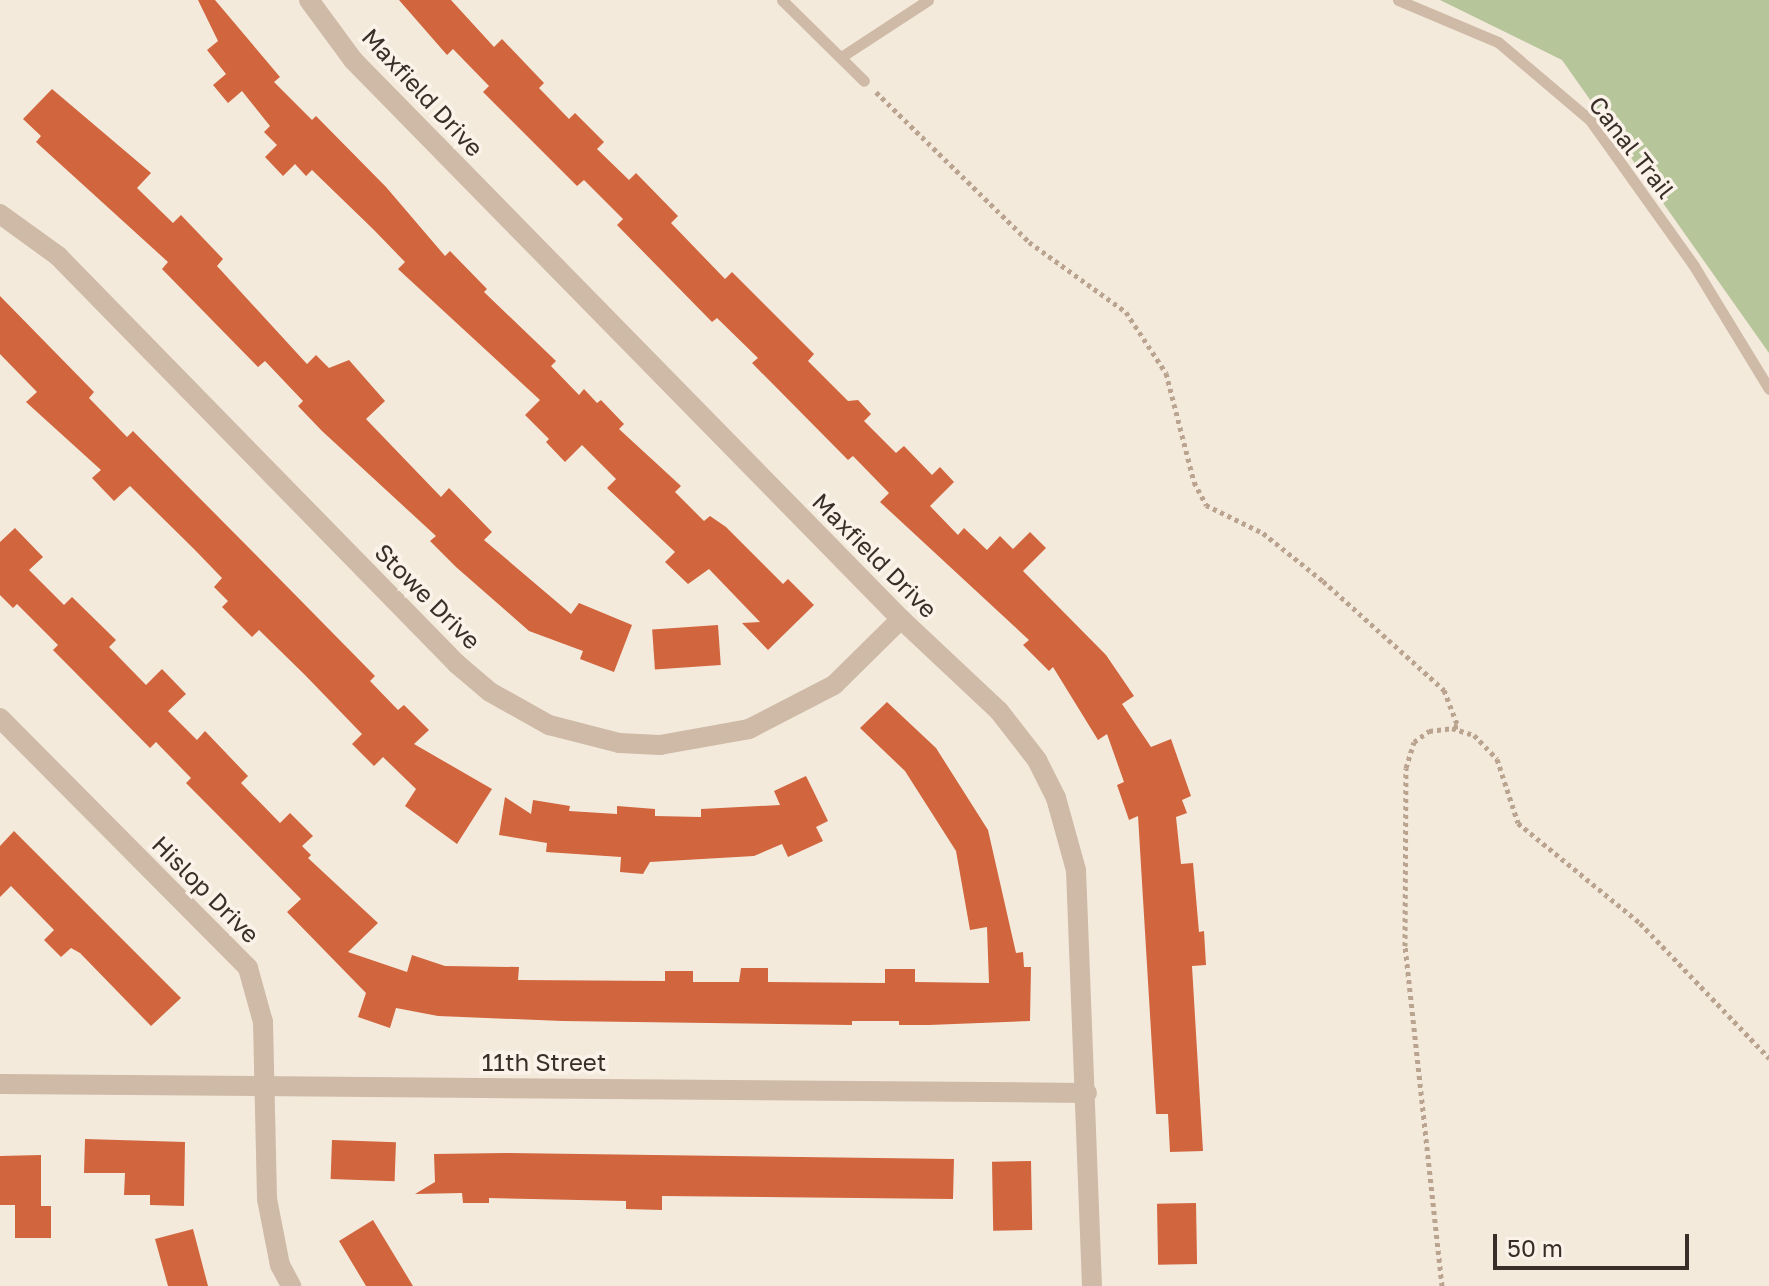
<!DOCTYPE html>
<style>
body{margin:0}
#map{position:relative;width:1769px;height:1286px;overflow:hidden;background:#f4eadc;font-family:"Golos Text",sans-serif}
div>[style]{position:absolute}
.green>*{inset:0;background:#b6c59a}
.building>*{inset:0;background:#d1653d;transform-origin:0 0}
.path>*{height:5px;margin-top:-2.5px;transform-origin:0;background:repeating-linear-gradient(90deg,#baa490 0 4px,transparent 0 8px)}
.lane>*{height:11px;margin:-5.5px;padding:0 5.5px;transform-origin:5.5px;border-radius:5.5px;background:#cebaa6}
.street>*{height:20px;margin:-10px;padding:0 10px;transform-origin:10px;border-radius:10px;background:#cebaa6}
span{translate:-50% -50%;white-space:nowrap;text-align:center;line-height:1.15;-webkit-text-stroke:7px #fbf3e9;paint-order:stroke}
.street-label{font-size:24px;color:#3a2e28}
.scale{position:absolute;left:1493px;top:1234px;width:196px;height:36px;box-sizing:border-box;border:4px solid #3a2e28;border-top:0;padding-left:10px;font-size:24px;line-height:28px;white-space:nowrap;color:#3a2e28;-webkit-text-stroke:6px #fbf3e9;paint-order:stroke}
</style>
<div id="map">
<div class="green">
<div style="clip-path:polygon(1440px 0,1769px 0,1769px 353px,1562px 60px)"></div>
</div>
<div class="building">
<div style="clip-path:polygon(198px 0,215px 0,280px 77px,274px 82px,312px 120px,316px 116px,386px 187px,445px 256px,450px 251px,487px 289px,484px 292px,556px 361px,551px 366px,579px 395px,584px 389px,597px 403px,601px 400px,624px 424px,619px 429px,681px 486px,675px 492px,704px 521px,710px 516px,726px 527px,783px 584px,788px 579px,814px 605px,768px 650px,742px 623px,760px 622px,709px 569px,688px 584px,665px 562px,675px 552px,607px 488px,616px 479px,582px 445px,565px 462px,546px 442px,549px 439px,525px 415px,540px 400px,398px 269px,405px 262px,373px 229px,312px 170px,306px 176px,295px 164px,283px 176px,265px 157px,277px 145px,264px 132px,270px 126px,242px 91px,228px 103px,213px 85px,226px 74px,207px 50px,218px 41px)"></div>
<div style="clip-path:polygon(399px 0,451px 0,494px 47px,502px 39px,544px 83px,539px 88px,569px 119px,575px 113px,604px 142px,597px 149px,629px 180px,636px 173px,678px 216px,671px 223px,725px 279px,732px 272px,814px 354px,808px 361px,848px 401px,858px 400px,871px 414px,864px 421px,896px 453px,904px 446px,932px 475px,940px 467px,954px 482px,930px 506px,958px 535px,964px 528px,987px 550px,1000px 536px,1013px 549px,1030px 532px,1046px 548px,1023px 571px,1106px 655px,1134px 696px,1122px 704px,1151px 747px,1171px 739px,1191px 796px,1182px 800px,1187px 813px,1176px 817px,1181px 864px,1193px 863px,1199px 932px,1204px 931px,1206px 965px,1192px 966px,1203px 1151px,1170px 1152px,1168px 1114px,1156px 1114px,1138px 816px,1129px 820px,1117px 785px,1124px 782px,1107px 734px,1098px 740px,1053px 667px,1049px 671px,1023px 645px,1029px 640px,880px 502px,889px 493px,853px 456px,848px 460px,752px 363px,758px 358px,717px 318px,712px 322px,617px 225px,623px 219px,584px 180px,577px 186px,483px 92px,489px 86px,453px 49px,447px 55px)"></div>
<div style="clip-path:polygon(52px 89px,151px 173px,137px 188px,173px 223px,181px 215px,223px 259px,217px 266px,307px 364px,316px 355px,329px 368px,349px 360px,385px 401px,366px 419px,441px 497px,449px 488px,492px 532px,484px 540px,571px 614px,579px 603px,632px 625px,614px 672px,580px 659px,583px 651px,529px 631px,456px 567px,430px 541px,436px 536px,322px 431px,298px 406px,303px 401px,265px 361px,258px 367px,162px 269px,168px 262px,36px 142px,41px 136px,23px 119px)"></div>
<div style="clip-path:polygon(0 296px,94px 392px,89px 398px,127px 437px,133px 431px,251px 550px,375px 676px,370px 681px,398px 710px,404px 705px,429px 730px,414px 744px,492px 789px,457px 844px,405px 806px,416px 789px,383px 757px,374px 766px,352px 744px,362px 734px,305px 675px,259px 630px,252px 637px,222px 607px,228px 601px,214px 587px,222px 578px,194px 549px,130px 486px,114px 501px,92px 478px,101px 470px,26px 402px,37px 392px,0 354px)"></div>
<div style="clip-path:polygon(15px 528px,43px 557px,29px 570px,64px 605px,72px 597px,116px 640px,109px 647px,146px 685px,162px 669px,186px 694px,168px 711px,197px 740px,205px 731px,248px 776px,241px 783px,280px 823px,290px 813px,313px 836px,302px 846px,311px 855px,308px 858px,378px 923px,348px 952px,407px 972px,412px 955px,445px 966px,519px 967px,518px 980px,665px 981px,665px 971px,693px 971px,693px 982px,739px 982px,741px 968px,768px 968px,768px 982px,885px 983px,885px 969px,915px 969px,915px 982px,989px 983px,987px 927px,970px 930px,956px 851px,905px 771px,860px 728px,887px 702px,936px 748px,988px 830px,1016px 953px,1023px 952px,1024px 967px,1031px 967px,1030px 1021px,929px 1025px,899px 1025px,899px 1021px,852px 1021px,852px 1025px,562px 1021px,438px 1016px,396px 1008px,390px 1028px,358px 1017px,366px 993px,287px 912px,301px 899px,186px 783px,191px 778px,156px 742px,150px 748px,53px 650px,58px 645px,17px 604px,13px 608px,0 595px,0 542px)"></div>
<div style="left:718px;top:625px;width:40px;height:66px;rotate:86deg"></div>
<div style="clip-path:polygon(806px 776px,828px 821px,816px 827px,823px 841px,788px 857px,782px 844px,754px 856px,650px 862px,643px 874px,620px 872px,621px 857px,546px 852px,547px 843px,499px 835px,505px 797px,531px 814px,533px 800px,570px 806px,569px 811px,617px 814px,617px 806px,655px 809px,655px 816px,701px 817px,701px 809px,780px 805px,774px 791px)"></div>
<div style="clip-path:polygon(14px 831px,181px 998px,151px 1026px,80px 953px,71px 948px,61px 957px,44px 940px,54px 930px,11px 886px,0 897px,0 846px)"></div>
<div style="clip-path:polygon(85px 1139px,185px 1142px,184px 1206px,150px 1205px,150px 1195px,124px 1195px,125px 1173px,84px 1173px)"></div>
<div style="left:332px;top:1140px;width:64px;height:39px;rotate:2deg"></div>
<div style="clip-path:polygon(505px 1153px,954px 1159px,953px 1199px,662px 1196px,662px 1210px,626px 1209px,626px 1201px,489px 1198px,489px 1203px,463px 1203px,462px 1193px,415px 1194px,435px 1182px,434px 1154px)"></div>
<div style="clip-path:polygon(41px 1155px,41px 1206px,51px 1206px,51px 1238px,15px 1238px,15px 1205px,0 1205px,0 1156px)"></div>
<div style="left:1031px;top:1161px;width:69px;height:39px;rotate:89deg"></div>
<div style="left:1196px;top:1203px;width:61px;height:39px;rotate:89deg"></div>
<div style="clip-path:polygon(373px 1220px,413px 1286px,366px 1286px,339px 1241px)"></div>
<div style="clip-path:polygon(193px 1229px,208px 1286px,168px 1286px,155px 1239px)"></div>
</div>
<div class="path">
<div style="left:876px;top:92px;width:214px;rotate:44.4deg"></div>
<div style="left:1029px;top:242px;width:120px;rotate:35.8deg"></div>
<div style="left:1126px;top:312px;width:73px;rotate:56.7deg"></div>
<div style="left:1166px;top:373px;width:113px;rotate:75.6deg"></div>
<div style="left:1194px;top:482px;width:26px;rotate:62deg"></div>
<div style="left:1206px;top:505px;width:64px;rotate:26.2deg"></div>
<div style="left:1263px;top:533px;width:77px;rotate:38.7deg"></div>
<div style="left:1323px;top:581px;width:163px;rotate:42deg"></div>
<div style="left:1444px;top:690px;width:39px;rotate:69deg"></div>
<div style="left:1458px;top:726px;width:4px;rotate:166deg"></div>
<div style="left:1442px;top:1286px;width:342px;rotate:-96.2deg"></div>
<div style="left:1405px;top:946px;width:178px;rotate:-89.7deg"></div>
<div style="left:1406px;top:768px;width:27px;rotate:-73deg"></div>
<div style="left:1414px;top:742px;width:19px;rotate:-36deg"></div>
<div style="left:1429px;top:731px;width:23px;rotate:-7deg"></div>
<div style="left:1452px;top:728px;width:23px;rotate:18deg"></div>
<div style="left:1474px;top:735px;width:33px;rotate:46deg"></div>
<div style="left:1497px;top:759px;width:67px;rotate:71.8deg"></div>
<div style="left:1518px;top:823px;width:158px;rotate:39.3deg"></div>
<div style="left:1640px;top:923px;width:187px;rotate:46.3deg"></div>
</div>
<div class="lane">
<div style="left:782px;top:0;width:115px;rotate:44.6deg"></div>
<div style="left:1398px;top:0;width:108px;rotate:22.8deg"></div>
<div style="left:1498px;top:42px;width:121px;rotate:40.3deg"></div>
<div style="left:1590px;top:120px;width:179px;rotate:54.5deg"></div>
<div style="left:1694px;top:266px;width:144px;rotate:58.6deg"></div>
<div style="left:841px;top:57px;width:104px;rotate:-33.2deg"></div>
</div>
<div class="street">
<div style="left:309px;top:0;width:74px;rotate:53.7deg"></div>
<div style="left:353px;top:60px;width:783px;rotate:45.57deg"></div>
<div style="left:901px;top:619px;width:134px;rotate:43.2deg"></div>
<div style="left:999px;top:711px;width:62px;rotate:52.2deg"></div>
<div style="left:1037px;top:760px;width:42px;rotate:63.4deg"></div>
<div style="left:1056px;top:798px;width:75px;rotate:74.5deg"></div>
<div style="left:1076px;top:870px;width:416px;rotate:87.8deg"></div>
<div style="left:0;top:214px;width:72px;rotate:35.9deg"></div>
<div style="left:58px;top:256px;width:571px;rotate:45.64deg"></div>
<div style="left:457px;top:664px;width:43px;rotate:40.3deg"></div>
<div style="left:490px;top:692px;width:68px;rotate:29.2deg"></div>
<div style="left:549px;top:725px;width:72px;rotate:14.4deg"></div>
<div style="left:619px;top:743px;width:41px;rotate:2.8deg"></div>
<div style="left:660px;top:745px;width:90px;rotate:-10.2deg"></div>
<div style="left:749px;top:729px;width:96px;rotate:-27.4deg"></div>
<div style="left:834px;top:685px;width:94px;rotate:-44.6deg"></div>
<div style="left:0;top:718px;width:352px;rotate:45.2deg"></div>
<div style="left:248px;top:968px;width:56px;rotate:74.5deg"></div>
<div style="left:263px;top:1022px;width:177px;rotate:88.7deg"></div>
<div style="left:267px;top:1199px;width:67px;rotate:78.9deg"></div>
<div style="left:280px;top:1265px;width:24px;rotate:62deg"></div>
<div style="left:0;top:1084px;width:1087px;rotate:0.47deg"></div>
</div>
<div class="street-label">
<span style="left:423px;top:92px;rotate:47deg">Maxfield Drive</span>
<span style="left:1632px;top:147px;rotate:52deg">Canal Trail</span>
<span style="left:875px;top:555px;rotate:45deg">Maxfield Drive</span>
<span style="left:428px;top:596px;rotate:45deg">Stowe Drive</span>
<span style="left:206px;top:889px;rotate:45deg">Hislop Drive</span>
<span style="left:544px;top:1062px">11th Street</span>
</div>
<div class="scale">50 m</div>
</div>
